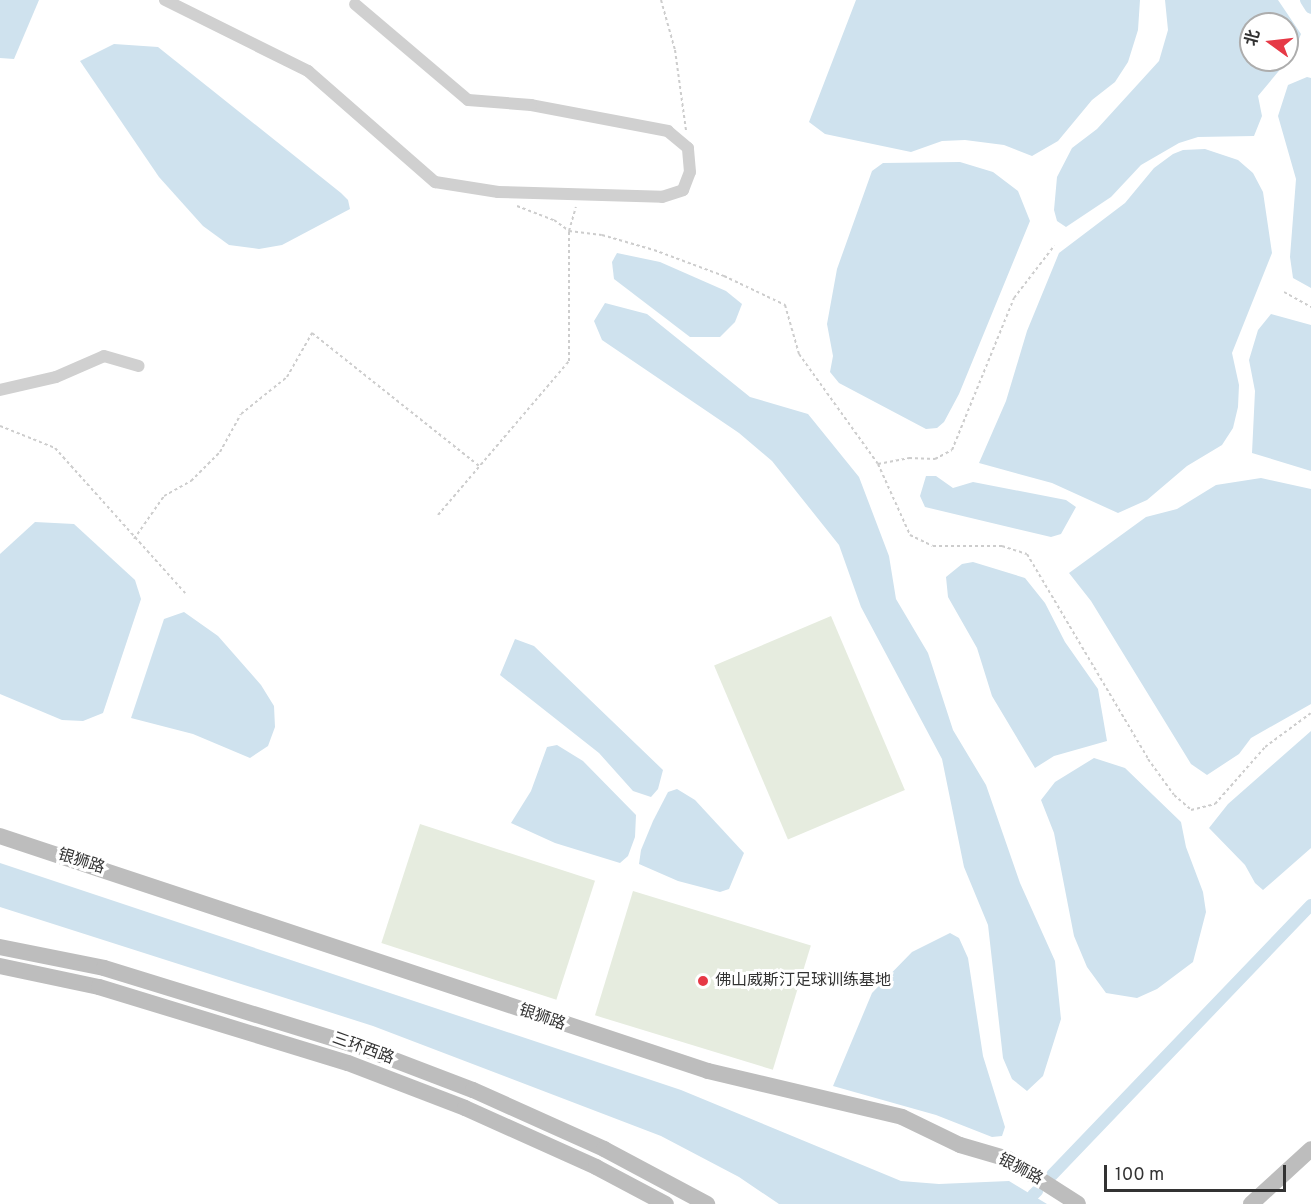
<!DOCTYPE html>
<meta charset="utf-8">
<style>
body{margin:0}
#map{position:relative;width:1311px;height:1204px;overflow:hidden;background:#fff;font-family:Overpass,"Noto Sans SC",sans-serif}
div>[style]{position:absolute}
.green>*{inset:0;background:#e6ecdf;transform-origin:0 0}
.water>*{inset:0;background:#cfe2ee}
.canal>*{height:12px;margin:-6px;padding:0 6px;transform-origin:6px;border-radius:6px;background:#cfe2ee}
.path>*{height:2px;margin-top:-1px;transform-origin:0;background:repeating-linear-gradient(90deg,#cdcdcd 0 3px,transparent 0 6px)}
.street>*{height:12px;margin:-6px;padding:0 6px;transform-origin:6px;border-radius:6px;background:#d0d0d0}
.secondary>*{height:16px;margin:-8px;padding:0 8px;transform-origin:8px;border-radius:8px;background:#bdbdbd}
.dots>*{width:16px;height:16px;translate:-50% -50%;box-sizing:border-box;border:3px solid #fff;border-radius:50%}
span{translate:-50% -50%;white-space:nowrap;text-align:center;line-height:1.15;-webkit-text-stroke:6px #fff;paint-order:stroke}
.street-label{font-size:16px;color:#333}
.poi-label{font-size:16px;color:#333}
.left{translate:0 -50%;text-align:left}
.north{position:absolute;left:1239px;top:12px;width:60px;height:60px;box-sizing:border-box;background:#fff;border:2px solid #adadad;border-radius:50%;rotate:285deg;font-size:16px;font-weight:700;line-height:24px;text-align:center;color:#333}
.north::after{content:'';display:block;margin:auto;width:21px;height:27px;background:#e63946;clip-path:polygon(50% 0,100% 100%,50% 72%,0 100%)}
.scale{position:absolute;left:1104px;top:1165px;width:182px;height:27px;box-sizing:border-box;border:3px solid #333;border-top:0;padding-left:8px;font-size:18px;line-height:21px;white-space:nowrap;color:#333;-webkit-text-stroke:4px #fff;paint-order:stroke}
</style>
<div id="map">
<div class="green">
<div style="left:831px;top:616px;width:189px;height:127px;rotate:67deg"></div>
<div style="left:420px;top:824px;width:184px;height:125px;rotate:18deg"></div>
<div style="left:633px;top:891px;width:186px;height:130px;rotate:17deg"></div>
</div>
<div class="water">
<div style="clip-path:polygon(0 0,39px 0,14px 59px,0 58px)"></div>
<div style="clip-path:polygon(856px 0,1140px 0,1138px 30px,1128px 62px,1115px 82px,1092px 100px,1058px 141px,1032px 156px,1004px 145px,965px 140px,942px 141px,911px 152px,825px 134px,809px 122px)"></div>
<div style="clip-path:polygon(evenodd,1165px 0,1278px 0,1301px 34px,1293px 54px,1258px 96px,1262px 116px,1254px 136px,1198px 137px,1179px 143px,1141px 165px,1111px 197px,1066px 227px,1057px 221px,1054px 210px,1057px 177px,1072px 148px,1097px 129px,1159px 61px,1168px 30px,1165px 0,1251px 24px,1287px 24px,1287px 60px,1251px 60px,1251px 24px)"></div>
<div style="clip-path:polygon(114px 44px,158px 47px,341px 193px,348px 200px,350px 209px,282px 245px,259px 249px,229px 245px,203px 226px,159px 177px,80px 61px)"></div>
<div style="clip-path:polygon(1307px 77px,1311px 78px,1311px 288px,1293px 278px,1290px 257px,1296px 179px,1278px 116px,1288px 85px)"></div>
<div style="clip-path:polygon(1205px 149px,1238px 160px,1253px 173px,1263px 192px,1272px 253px,1232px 353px,1239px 385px,1238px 407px,1233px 428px,1222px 445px,1187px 466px,1147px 500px,1118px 513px,1052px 483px,979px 463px,1006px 401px,1027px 331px,1059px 253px,1125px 203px,1154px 168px,1173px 154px,1183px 150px)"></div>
<div style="clip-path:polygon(960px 162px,993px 172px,1018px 191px,1030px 221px,959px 394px,944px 422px,937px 428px,926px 429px,839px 383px,830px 372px,833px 356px,827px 324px,837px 269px,872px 171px,883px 163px)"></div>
<div style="clip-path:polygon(617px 253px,660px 262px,726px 291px,742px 304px,735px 322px,720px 337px,690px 337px,614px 279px,612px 262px)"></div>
<div style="clip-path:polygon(605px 303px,647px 314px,750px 397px,808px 414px,859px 477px,889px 556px,896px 599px,928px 653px,953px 730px,986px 785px,1020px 883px,1055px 961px,1061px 1019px,1043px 1076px,1027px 1091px,1012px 1079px,1003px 1058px,988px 925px,964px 867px,942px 759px,861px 607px,839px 545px,772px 461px,739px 433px,602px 340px,594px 321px)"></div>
<div style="clip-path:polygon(1271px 314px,1311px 325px,1311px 471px,1252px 453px,1255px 391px,1249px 360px,1258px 330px)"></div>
<div style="clip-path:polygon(926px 476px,936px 476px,953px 488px,973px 482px,1066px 500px,1076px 507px,1061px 534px,1051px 537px,925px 507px,920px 496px)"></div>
<div style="clip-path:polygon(1261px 478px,1311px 489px,1311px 704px,1251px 738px,1239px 754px,1207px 775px,1191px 764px,1091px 601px,1069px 573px,1146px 517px,1177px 509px,1216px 485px)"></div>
<div style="clip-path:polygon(35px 522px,74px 524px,135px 580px,141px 599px,103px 713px,83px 721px,62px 720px,0 694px,0 554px)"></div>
<div style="clip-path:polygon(973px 562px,1025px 578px,1045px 603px,1065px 642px,1098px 689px,1107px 741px,1054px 756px,1035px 768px,992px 696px,977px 648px,948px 597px,946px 577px,962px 564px)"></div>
<div style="clip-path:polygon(184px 612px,218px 636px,261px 685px,274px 706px,275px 727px,268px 746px,250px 758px,193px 734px,131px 718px,164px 619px)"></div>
<div style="clip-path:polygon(515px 639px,534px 646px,663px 770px,658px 789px,651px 797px,633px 791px,599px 753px,500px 675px)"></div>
<div style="clip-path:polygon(1311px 731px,1311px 848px,1263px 890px,1255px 883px,1245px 865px,1209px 828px,1228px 804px)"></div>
<div style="clip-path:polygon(557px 745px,583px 761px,636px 815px,635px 837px,628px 856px,620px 863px,555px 843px,511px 823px,531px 791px,547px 747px)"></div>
<div style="clip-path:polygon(1094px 758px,1125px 768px,1181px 822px,1186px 847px,1203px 892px,1206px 912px,1193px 962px,1157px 989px,1137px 998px,1106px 993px,1087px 967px,1074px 936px,1054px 833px,1041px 800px,1055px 782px)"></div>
<div style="clip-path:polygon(677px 789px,695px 800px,744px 853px,729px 889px,720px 892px,678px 881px,639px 864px,641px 850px,653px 821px,668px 792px)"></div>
<div style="clip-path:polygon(0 863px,681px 1090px,901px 1181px,939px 1184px,1009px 1181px,1047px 1204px,779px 1204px,739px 1177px,661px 1136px,373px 1026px,0 907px)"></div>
<div style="clip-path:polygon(950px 933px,959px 938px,968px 958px,983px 1056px,1005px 1127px,1002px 1136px,992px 1137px,936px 1115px,833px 1086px,872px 993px,912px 952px)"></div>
</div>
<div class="canal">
<div style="left:1306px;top:0;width:9px;rotate:58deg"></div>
<div style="left:1052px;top:1175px;width:374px;rotate:-46.2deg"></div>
<div style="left:1033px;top:1195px;width:6px;rotate:-45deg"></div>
</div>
<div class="path">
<div style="left:661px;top:0;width:52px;rotate:74.4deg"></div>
<div style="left:675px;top:50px;width:81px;rotate:82.2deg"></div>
<div style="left:517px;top:206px;width:40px;rotate:21deg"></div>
<div style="left:554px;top:220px;width:19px;rotate:36deg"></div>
<div style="left:569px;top:231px;width:33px;rotate:7deg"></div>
<div style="left:602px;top:235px;width:54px;rotate:16.1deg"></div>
<div style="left:654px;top:250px;width:75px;rotate:20.4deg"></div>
<div style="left:724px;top:276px;width:68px;rotate:25.4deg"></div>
<div style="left:785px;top:305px;width:51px;rotate:74.1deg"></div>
<div style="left:799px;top:354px;width:135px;rotate:54.3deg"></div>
<div style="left:878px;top:464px;width:78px;rotate:65.7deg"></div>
<div style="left:910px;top:535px;width:25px;rotate:26deg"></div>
<div style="left:933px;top:546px;width:69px"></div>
<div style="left:1002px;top:546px;width:26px;rotate:18deg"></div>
<div style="left:1027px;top:554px;width:238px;rotate:59.4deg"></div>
<div style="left:1148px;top:759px;width:44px;rotate:54.2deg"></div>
<div style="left:1174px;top:795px;width:23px;rotate:41deg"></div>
<div style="left:1191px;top:810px;width:25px;rotate:-14deg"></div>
<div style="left:1215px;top:804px;width:76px;rotate:-48.7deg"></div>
<div style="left:1265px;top:747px;width:57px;rotate:-36.5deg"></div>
<div style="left:1284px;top:292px;width:31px;rotate:29deg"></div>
<div style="left:0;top:426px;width:59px;rotate:21.8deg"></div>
<div style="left:55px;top:448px;width:195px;rotate:48.1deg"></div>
<div style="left:878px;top:464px;width:32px;rotate:-11deg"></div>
<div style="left:909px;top:458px;width:26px;rotate:2deg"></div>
<div style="left:935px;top:459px;width:19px;rotate:-28deg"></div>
<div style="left:952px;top:450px;width:164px;rotate:-67.8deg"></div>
<div style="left:1014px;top:298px;width:66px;rotate:-52.4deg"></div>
<div style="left:438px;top:515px;width:202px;rotate:-49.6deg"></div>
<div style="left:569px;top:361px;width:130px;rotate:-90deg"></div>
<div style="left:569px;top:231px;width:25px;rotate:-74deg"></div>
<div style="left:134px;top:539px;width:52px;rotate:-55.1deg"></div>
<div style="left:164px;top:496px;width:31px;rotate:-29deg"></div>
<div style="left:191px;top:481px;width:41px;rotate:-45deg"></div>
<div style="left:220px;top:452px;width:43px;rotate:-61.1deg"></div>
<div style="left:241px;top:414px;width:59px;rotate:-38.8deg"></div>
<div style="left:287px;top:377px;width:51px;rotate:-60.4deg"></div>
<div style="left:312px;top:333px;width:213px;rotate:38.5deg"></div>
</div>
<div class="street">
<div style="left:165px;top:0;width:160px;rotate:26.4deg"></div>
<div style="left:308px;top:71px;width:169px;rotate:41.2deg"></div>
<div style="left:435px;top:182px;width:64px;rotate:9deg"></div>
<div style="left:498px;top:192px;width:164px;rotate:1.7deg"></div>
<div style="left:662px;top:197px;width:22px;rotate:-18deg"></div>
<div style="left:683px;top:190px;width:19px;rotate:-69deg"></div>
<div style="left:690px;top:172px;width:24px;rotate:-95deg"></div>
<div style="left:688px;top:148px;width:26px;rotate:-140deg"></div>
<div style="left:668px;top:131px;width:139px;rotate:-169.3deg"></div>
<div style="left:531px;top:105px;width:63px;rotate:-175.5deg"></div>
<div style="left:468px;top:100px;width:148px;rotate:-139.7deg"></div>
<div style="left:0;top:390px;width:57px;rotate:-13.1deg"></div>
<div style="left:56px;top:377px;width:52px;rotate:-23.6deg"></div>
<div style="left:104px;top:356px;width:36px;rotate:16deg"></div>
</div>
<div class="secondary">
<div style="left:0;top:836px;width:746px;rotate:18.36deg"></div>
<div style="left:708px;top:1071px;width:199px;rotate:13.3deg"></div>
<div style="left:902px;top:1117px;width:64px;rotate:25.8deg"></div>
<div style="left:960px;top:1145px;width:50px;rotate:16.3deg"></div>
<div style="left:1008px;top:1159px;width:83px;rotate:32.7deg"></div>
<div style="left:0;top:947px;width:106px;rotate:11.4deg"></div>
<div style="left:104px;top:968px;width:263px;rotate:17.1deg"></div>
<div style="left:355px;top:1045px;width:126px;rotate:20.9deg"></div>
<div style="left:473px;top:1090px;width:144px;rotate:24.2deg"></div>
<div style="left:604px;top:1149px;width:117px;rotate:28.1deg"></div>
<div style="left:0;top:966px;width:101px;rotate:12deg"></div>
<div style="left:99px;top:987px;width:260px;rotate:17deg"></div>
<div style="left:348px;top:1063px;width:125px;rotate:21deg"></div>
<div style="left:465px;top:1108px;width:144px;rotate:24.2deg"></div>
<div style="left:596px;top:1167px;width:79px;rotate:27.9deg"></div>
<div style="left:1251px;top:1204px;width:81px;rotate:-42.5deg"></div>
</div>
<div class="dots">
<div style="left:703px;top:981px;background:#e63946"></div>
</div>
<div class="street-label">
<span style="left:81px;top:862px;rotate:18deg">银狮路</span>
<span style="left:542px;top:1018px;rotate:19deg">银狮路</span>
<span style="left:363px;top:1049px;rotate:20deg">三环西路</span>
<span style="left:1020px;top:1170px;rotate:28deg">银狮路</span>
</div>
<div class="poi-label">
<span class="left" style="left:715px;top:981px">佛山威斯汀足球训练基地</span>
</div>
<div class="north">北</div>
<div class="scale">100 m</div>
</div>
